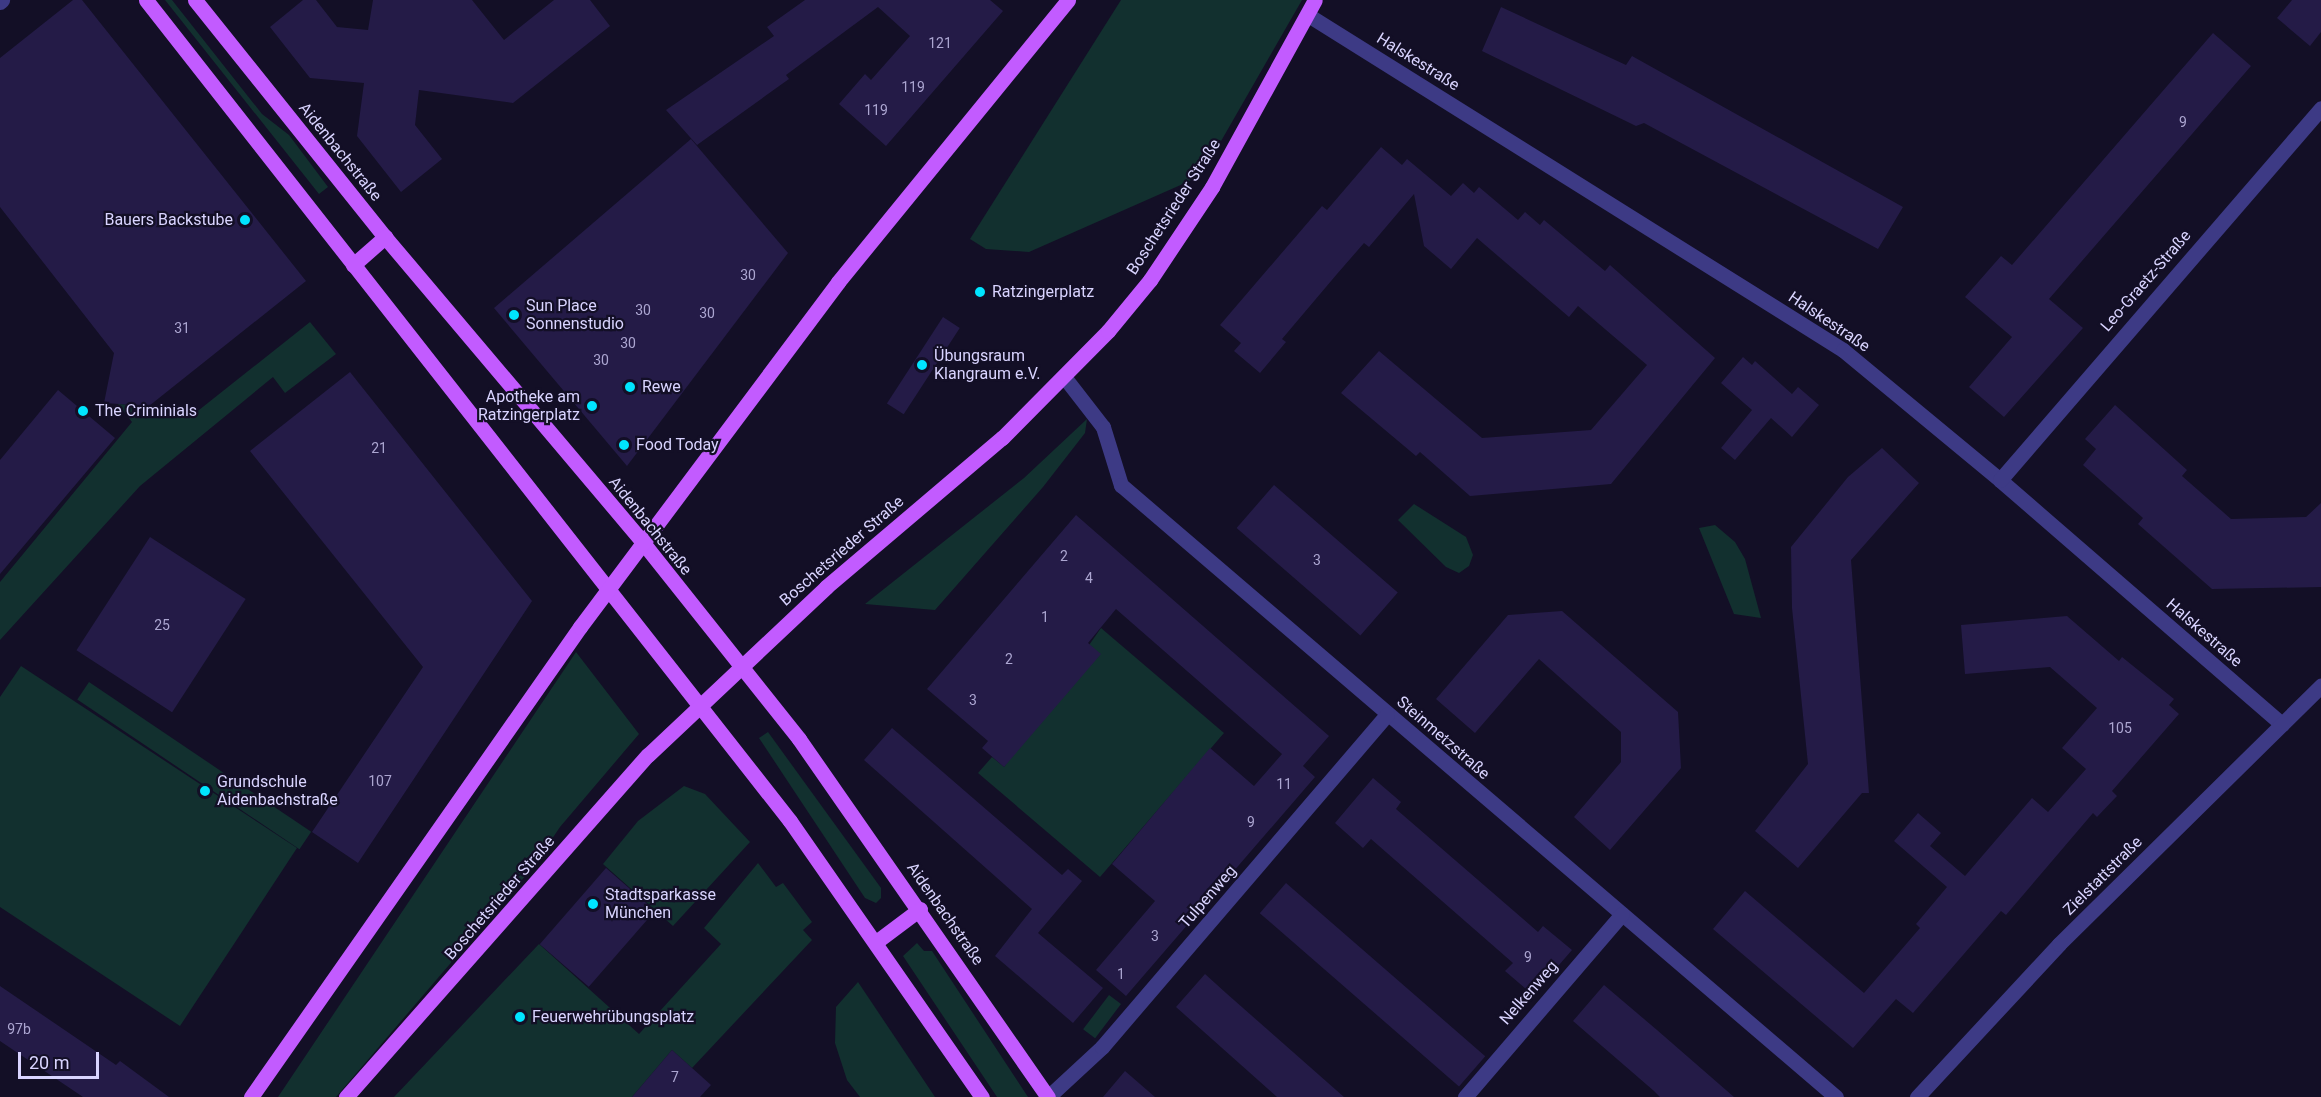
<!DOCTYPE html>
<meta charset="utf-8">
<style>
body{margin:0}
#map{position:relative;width:2321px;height:1097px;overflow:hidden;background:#130f26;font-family:Roboto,sans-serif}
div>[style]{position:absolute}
.green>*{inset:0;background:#12302f;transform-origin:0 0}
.building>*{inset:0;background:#241b47;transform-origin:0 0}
.minor>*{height:15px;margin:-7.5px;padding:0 7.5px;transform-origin:7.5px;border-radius:7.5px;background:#3d3a85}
.major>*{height:15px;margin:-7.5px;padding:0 7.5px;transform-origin:7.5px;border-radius:7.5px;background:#c25bff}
.dots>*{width:16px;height:16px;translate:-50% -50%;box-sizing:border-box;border:3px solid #130f26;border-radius:50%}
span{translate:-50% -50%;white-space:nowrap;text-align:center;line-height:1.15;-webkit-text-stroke:4.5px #130f26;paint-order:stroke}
.number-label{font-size:14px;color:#aca6d1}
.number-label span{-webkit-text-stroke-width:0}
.street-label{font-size:16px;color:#d9d4ff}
.poi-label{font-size:16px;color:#d9d4ff}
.right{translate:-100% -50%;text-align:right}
.left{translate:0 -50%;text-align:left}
.scale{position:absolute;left:18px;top:1052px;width:81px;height:27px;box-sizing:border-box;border:3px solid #d9d4ff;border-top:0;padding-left:8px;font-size:18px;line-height:21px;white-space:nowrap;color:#d9d4ff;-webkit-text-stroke:4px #130f26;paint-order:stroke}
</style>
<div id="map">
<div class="green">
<div style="clip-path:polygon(165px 0,172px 0,262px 114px,289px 135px,328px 187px,319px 194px)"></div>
<div style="clip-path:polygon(1121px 0,1302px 0,1201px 176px,1029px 252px,986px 249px,970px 239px)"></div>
<div style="clip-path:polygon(310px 322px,336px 354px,285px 393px,273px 377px,140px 486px,0 640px,0 582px,132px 422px,118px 404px,199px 410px)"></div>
<div style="clip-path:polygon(1087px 419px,1085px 433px,1043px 487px,935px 610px,865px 604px,1024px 478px)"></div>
<div style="clip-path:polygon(1414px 504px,1466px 537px,1473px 555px,1469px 566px,1459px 573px,1446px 567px,1398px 520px)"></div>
<div style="clip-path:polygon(1715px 525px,1735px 542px,1745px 559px,1761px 618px,1734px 614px,1699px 528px)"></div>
<div style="clip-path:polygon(1101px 628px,1224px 733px,1100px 877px,978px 773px,992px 757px,1004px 767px)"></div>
<div style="clip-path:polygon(576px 652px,639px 734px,560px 827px,533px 867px,336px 1097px,278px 1097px)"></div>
<div style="clip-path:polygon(21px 666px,297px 848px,180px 1026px,0 907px,0 697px)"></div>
<div style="left:89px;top:682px;width:268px;height:21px;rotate:34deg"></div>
<div style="clip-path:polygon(768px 732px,881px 888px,881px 898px,876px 903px,865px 898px,759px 738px)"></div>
<div style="clip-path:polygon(684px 786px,705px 794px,750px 842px,673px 926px,603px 864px,638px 821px)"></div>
<div style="clip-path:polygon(758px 863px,776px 887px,783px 883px,812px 922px,803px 930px,812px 940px,692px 1068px,672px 1050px,632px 1097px,394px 1097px,539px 944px,639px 1034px,721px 944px,704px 928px)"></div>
<div style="clip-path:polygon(917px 943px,924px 951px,932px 951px,1028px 1097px,997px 1097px,903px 956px)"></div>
<div style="clip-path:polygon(858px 982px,935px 1097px,860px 1097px,847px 1080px,835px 1043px,836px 1007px)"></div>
<div style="left:1109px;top:995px;width:15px;height:43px;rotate:37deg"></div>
</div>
<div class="building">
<div style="clip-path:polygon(73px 0,82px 0,306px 281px,149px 406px,104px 403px,114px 353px,0 207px,0 58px)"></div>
<div style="clip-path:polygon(303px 0,316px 0,337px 27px,368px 30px,373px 0,472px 0,504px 40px,554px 0,590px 0,610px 26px,513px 103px,419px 90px,415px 125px,442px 159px,401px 192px,357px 136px,364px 83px,310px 78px,270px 27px)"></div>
<div style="clip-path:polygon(805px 0,990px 0,1003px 11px,886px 146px,839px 104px,865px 74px,871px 80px,910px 36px,878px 7px,786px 75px,789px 79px,697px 145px,666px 110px,774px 36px,767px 27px)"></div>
<div style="clip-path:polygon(2292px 0,2321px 0,2321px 32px,2310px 46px,2277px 18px)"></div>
<div style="clip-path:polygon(1501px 7px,1626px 65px,1632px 56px,1903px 207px,1878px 249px,1644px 123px,1636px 126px,1482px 51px)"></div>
<div style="clip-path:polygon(2213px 33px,2251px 66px,2049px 299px,2083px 328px,2004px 417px,1969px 387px,2012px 337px,1965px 297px,2001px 256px,2012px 265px)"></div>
<div style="clip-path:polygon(691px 139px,788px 253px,627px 466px,494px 308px)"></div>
<div style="clip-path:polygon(1381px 147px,1402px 165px,1407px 159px,1451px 196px,1463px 183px,1474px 193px,1479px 187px,1518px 220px,1525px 212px,1540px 225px,1544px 220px,1605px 271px,1610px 265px,1715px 358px,1611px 484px,1470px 496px,1420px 452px,1416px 456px,1341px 393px,1379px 351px,1482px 438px,1591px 430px,1647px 365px,1578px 306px,1569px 317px,1477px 238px,1451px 269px,1424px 246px,1414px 194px,1369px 247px,1364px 243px,1337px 274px,1282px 339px,1286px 342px,1260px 373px,1234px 351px,1241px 343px,1220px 325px,1322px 206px,1327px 210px)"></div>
<div style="left:943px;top:317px;width:20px;height:103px;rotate:33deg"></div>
<div style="clip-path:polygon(1743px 357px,1752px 365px,1755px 361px,1792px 394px,1798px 387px,1819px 405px,1792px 437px,1771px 418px,1735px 460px,1721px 448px,1752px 410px,1721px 383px)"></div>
<div style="clip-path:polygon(350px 372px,532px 601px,358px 863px,312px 832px,423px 667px,250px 451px)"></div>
<div style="clip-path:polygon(58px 390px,115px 438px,0 574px,0 460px)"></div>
<div style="clip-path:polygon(2115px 405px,2187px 470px,2182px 476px,2231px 519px,2306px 517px,2321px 503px,2321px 587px,2212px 589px,2138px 524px,2143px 518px,2083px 465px,2096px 449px,2085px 439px)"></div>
<div style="clip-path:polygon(1882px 448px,1919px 483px,1851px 560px,1869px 793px,1862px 793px,1798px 868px,1755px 831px,1808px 764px,1792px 608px,1791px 547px,1848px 477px)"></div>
<div style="left:1274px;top:485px;width:164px;height:57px;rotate:41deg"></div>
<div style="clip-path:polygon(1076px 515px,1329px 736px,1303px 766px,1315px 777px,1126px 996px,1096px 970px,1155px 901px,1112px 864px,1210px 748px,1254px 786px,1282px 754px,1116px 609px,1088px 643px,1101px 654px,1004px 767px,982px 748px,988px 741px,927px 689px)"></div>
<div style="left:150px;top:537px;width:114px;height:135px;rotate:33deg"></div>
<div style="clip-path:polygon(1562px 611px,1678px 712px,1681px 768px,1610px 850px,1574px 817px,1621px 762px,1621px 732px,1539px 659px,1475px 733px,1436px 699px,1508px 615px)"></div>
<div style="clip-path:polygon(2067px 616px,2119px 661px,2122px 657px,2174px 699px,2169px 705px,2179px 714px,2112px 791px,2117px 796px,2097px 817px,2093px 813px,2006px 915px,2001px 911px,1913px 1013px,1896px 999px,1853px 1048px,1713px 929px,1745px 891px,1864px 993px,1920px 928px,1916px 924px,1947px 887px,1894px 841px,1918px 813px,1941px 833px,1930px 846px,1965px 876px,2032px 798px,2048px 812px,2086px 769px,2062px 748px,2097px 708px,2050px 667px,1965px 674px,1961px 625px)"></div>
<div style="clip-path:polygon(892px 728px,1062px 875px,1068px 869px,1082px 881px,1038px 933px,1103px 988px,1073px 1023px,995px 956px,1032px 909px,864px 760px)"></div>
<div style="clip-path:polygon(1373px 778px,1401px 802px,1396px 809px,1538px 932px,1543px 926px,1572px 950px,1533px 995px,1505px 971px,1513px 963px,1371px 839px,1363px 848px,1335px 823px)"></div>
<div style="left:606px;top:868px;width:65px;height:101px;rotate:41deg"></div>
<div style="left:1286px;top:883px;width:264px;height:40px;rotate:41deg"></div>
<div style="clip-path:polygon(1205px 974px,1226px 993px,1344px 1097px,1277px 1097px,1176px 1007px)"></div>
<div style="clip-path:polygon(1604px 985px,1657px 1030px,1734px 1097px,1660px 1097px,1654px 1091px,1573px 1021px)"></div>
<div style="clip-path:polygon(0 986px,116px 1065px,120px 1061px,169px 1097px,83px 1097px,0 1041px)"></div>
<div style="clip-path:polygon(672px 1050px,711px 1085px,700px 1097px,632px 1097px)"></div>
<div style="clip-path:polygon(1125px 1071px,1155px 1097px,1103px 1097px)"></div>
</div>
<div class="minor">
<div style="left:0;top:2px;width:3px;rotate:-45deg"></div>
<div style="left:1308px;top:15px;width:631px;rotate:32.05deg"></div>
<div style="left:1843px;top:350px;width:204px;rotate:39.6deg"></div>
<div style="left:2000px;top:480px;width:373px;rotate:40.9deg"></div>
<div style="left:1065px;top:378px;width:62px;rotate:52.2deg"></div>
<div style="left:1103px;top:427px;width:61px;rotate:72.8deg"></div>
<div style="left:1121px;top:485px;width:941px;rotate:40.56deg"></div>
<div style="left:2000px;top:480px;width:491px;rotate:-49.2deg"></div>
<div style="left:1048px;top:1097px;width:74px;rotate:-42.8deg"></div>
<div style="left:1102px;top:1047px;width:438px;rotate:-49.4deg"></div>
<div style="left:1465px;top:1097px;width:241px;rotate:-49.4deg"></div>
<div style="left:1917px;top:1097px;width:209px;rotate:-47.1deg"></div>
<div style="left:2059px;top:944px;width:368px;rotate:-44.6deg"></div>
</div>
<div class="major">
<div style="left:146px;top:0;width:1043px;rotate:51.89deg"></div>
<div style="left:790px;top:821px;width:336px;rotate:55.2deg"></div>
<div style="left:195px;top:0;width:304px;rotate:51.3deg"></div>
<div style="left:385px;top:237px;width:402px;rotate:49.8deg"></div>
<div style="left:644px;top:544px;width:249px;rotate:51.5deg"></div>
<div style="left:799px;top:739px;width:436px;rotate:55.2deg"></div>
<div style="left:353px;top:265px;width:43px;rotate:-41.2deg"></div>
<div style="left:876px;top:942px;width:55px;rotate:-36.9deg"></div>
<div style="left:251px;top:1097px;width:574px;rotate:-55.01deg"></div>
<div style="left:580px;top:627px;width:431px;rotate:-53.2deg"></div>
<div style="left:838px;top:282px;width:364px;rotate:-50.8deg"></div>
<div style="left:346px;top:1097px;width:456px;rotate:-48.6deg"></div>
<div style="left:648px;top:755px;width:245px;rotate:-43.3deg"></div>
<div style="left:826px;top:587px;width:231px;rotate:-40.3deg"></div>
<div style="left:1002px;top:438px;width:151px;rotate:-45.3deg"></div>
<div style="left:1108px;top:331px;width:66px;rotate:-50.5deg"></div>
<div style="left:1150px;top:280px;width:112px;rotate:-56.3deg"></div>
<div style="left:1212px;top:187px;width:213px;rotate:-61.2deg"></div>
</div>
<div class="dots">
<div style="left:245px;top:220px;background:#00e5ff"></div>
<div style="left:980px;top:292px;background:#00e5ff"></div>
<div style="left:514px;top:315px;background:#00e5ff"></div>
<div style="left:922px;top:365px;background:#00e5ff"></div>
<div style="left:630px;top:387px;background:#00e5ff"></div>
<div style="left:592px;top:406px;background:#00e5ff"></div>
<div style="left:83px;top:411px;background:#00e5ff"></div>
<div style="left:624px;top:445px;background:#00e5ff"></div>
<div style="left:205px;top:791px;background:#00e5ff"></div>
<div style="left:593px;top:904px;background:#00e5ff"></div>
<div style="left:520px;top:1017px;background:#00e5ff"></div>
</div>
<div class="number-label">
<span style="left:940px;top:43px">121</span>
<span style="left:913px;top:87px">119</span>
<span style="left:876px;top:110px">119</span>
<span style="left:2183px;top:122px">9</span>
<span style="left:748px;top:275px">30</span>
<span style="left:643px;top:310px">30</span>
<span style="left:707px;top:313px">30</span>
<span style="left:182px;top:328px">31</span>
<span style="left:628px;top:343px">30</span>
<span style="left:601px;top:360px">30</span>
<span style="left:379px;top:448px">21</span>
<span style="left:1064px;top:556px">2</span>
<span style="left:1317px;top:560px">3</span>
<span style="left:1089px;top:578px">4</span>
<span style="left:1045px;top:617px">1</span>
<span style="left:162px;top:625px">25</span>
<span style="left:1009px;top:659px">2</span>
<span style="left:973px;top:700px">3</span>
<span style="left:2120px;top:728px">105</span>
<span style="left:380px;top:781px">107</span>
<span style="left:1284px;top:784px">11</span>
<span style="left:1251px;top:822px">9</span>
<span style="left:1155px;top:936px">3</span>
<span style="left:1528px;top:957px">9</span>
<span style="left:1121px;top:974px">1</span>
<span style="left:19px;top:1029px">97b</span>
<span style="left:675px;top:1077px">7</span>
</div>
<div class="street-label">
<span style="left:1418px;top:62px;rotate:32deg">Halskestraße</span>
<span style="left:340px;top:152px;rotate:51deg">Aidenbachstraße</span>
<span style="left:1174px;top:207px;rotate:-57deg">Boschetsrieder Straße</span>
<span style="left:2146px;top:281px;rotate:-49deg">Leo-Graetz-Straße</span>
<span style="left:1829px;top:322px;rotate:34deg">Halskestraße</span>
<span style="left:650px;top:526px;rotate:51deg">Aidenbachstraße</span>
<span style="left:842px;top:551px;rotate:-41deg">Boschetsrieder Straße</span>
<span style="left:2204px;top:633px;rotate:41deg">Halskestraße</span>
<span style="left:1443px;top:738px;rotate:41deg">Steinmetzstraße</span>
<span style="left:2103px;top:876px;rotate:-45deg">Zielstattstraße</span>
<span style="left:1208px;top:897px;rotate:-49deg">Tulpenweg</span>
<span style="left:500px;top:898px;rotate:-49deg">Boschetsrieder Straße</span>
<span style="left:945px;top:914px;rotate:55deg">Aidenbachstraße</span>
<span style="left:1529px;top:993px;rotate:-49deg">Nelkenweg</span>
</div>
<div class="poi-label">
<span class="right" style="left:233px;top:220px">Bauers Backstube</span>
<span class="left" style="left:992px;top:292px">Ratzingerplatz</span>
<span class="left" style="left:526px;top:315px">Sun Place<br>Sonnenstudio</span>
<span class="left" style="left:934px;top:365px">Übungsraum<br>Klangraum e.V.</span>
<span class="left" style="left:642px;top:387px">Rewe</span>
<span class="right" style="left:580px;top:406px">Apotheke am<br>Ratzingerplatz</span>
<span class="left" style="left:95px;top:411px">The Criminials</span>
<span class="left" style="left:636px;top:445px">Food Today</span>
<span class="left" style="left:217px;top:791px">Grundschule<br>Aidenbachstraße</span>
<span class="left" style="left:605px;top:904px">Stadtsparkasse<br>München</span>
<span class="left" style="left:532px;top:1017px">Feuerwehrübungsplatz</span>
</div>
<div class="scale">20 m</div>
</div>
